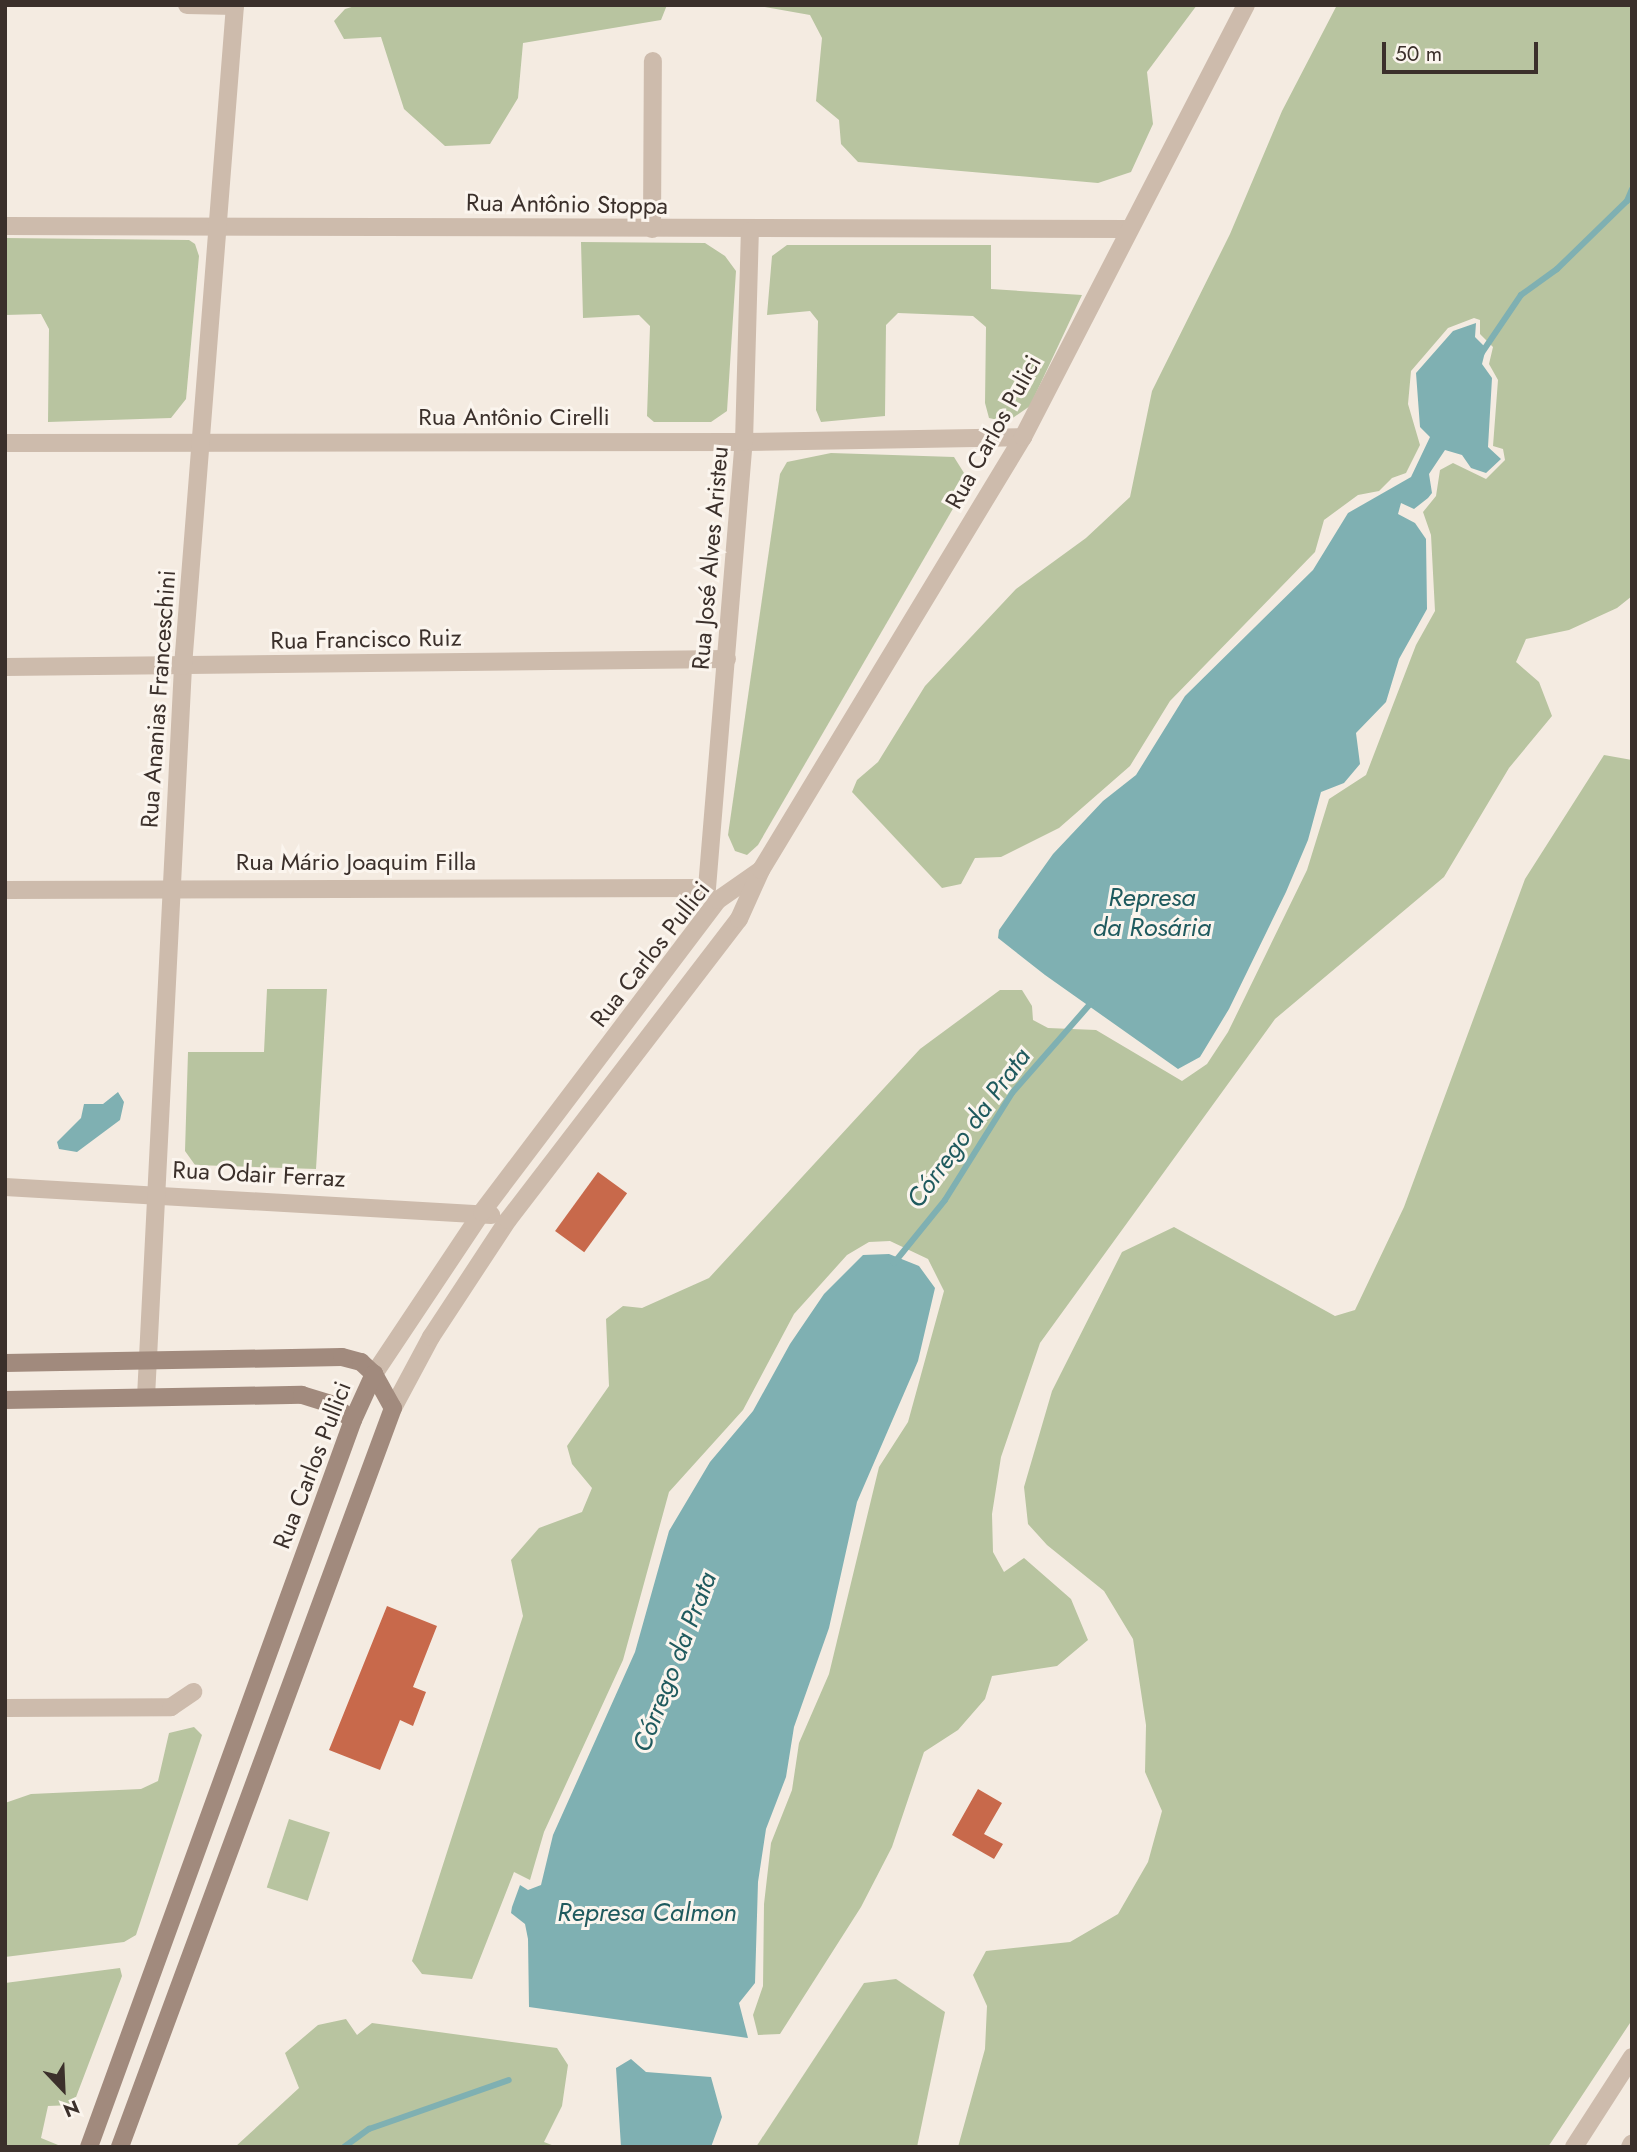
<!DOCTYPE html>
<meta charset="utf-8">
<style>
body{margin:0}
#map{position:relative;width:1637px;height:2152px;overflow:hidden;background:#f4ebe1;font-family:Jost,sans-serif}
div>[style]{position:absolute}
.green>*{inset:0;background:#b8c4a0;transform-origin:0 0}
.water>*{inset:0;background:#7fb0b2}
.stream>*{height:6px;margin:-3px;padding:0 3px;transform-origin:3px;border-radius:3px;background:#7fb0b2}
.building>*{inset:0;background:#c8694b;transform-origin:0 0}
.minor>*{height:18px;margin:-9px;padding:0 9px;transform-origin:9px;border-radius:9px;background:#cdbbac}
.tertiary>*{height:18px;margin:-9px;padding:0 9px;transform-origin:9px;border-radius:9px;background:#cdbbac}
.secondary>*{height:18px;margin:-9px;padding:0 9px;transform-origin:9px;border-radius:9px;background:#a18a7d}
span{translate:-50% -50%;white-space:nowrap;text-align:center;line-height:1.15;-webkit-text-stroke:6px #fbf5ee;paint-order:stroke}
.street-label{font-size:24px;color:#3b302b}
.water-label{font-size:26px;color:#1f5a5e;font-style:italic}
.frame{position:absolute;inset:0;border:7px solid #3b302b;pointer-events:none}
.north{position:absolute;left:28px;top:2054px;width:70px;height:70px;-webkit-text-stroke:5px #fbf5ee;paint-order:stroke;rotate:157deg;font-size:19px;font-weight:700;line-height:28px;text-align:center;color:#3b302b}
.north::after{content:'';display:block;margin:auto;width:24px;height:32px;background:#3b302b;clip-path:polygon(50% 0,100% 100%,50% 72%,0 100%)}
.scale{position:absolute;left:1382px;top:42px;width:156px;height:32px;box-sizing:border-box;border:4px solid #3b302b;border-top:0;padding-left:9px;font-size:21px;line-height:24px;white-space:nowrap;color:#3b302b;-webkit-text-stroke:5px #fbf5ee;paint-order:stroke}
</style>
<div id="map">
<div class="green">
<div style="clip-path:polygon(358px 5px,667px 5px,661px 20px,523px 43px,518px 98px,490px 144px,445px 146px,404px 109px,381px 37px,344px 39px,334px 21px,345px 9px)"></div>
<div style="clip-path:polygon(754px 5px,1197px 5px,1147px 72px,1153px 124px,1131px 172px,1098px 183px,858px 162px,841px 144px,839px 120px,816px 101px,822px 38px,810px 15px)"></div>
<div style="clip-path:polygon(1337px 5px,1632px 5px,1632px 596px,1617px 608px,1569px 630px,1526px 639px,1516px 662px,1539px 682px,1552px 716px,1509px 768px,1444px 877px,1275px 1019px,1040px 1343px,1001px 1457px,992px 1514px,993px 1552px,1004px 1572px,1024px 1558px,1071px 1599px,1088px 1640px,1057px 1666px,992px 1676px,985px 1699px,958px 1730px,924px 1752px,892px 1847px,861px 1907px,780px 2034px,758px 2035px,753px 2015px,763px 1986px,764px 1904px,771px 1843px,792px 1790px,799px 1743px,829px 1674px,879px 1467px,908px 1422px,944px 1291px,928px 1259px,890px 1241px,869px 1242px,847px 1255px,794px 1314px,743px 1410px,669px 1492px,623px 1660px,544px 1832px,530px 1880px,514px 1872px,472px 1979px,422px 1974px,412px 1961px,523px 1616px,511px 1560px,539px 1528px,582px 1512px,592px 1488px,572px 1464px,567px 1446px,609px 1386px,606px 1319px,623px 1306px,642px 1308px,709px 1278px,920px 1049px,1000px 990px,1022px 990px,1032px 1006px,1033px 1020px,1048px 1028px,1096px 1030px,1182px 1081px,1207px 1064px,1228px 1032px,1307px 870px,1329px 799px,1366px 775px,1416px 645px,1435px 611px,1431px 535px,1423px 512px,1436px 496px,1440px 470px,1453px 463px,1486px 479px,1505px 460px,1503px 449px,1493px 446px,1498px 380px,1489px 364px,1493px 347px,1480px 334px,1480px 320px,1474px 318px,1448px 328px,1411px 371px,1408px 404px,1420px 445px,1406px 473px,1392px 478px,1379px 491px,1358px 495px,1324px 520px,1315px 552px,1170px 701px,1130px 766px,1059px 828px,1001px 857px,975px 858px,961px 884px,942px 888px,852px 792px,857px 780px,878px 762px,925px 686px,1016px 589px,1086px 538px,1130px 497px,1152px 391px,1230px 234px,1282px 111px)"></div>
<div style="clip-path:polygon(5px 238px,189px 240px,195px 244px,199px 256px,186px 399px,171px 418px,48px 422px,49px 329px,41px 314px,5px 315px)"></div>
<div style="clip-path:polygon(581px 242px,705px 243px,725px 256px,736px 271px,727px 411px,711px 422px,654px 422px,647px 416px,650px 326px,639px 315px,583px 318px)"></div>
<div style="clip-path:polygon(787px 245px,991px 245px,991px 289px,1082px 295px,1030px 406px,1007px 422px,989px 418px,985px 403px,986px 327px,973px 316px,898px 313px,886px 325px,885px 416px,821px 422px,816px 410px,818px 321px,810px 311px,767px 315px,772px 256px)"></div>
<div style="clip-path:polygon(831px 453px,954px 457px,969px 481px,758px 845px,747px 855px,735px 851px,728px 835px,780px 474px,787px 462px)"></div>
<div style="clip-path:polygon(1604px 755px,1632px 760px,1632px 2020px,1548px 2147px,958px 2147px,985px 2049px,987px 2006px,973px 1975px,986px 1951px,1070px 1942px,1118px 1914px,1148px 1862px,1162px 1811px,1145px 1772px,1146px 1725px,1133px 1639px,1104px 1591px,1047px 1545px,1028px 1524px,1024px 1487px,1052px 1391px,1122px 1252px,1174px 1227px,1335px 1316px,1355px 1310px,1404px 1207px,1525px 879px)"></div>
<div style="clip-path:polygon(267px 989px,327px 989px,316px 1169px,195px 1165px,185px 1151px,188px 1052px,264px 1052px)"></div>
<div style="clip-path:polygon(194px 1727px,202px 1735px,136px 1935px,124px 1942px,5px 1957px,5px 1803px,31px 1794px,141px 1789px,158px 1781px,169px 1733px)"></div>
<div style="left:289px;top:1819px;width:43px;height:72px;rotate:18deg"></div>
<div style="clip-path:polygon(120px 1968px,122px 1976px,73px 2105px,48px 2106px,41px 2138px,63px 2147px,5px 2147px,5px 1983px)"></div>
<div style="clip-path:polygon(896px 1979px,945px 2012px,917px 2147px,756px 2147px,864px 1983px)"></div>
<div style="clip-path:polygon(346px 2019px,357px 2035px,372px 2023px,557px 2048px,568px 2065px,562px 2106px,544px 2142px,557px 2147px,235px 2147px,299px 2088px,285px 2053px,318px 2025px)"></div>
</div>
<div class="water">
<div style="clip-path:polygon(1476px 323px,1475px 337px,1486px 348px,1482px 364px,1492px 378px,1488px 447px,1501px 459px,1486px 473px,1471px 468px,1462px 455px,1445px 450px,1429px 474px,1432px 493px,1428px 498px,1414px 509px,1401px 503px,1398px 514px,1415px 523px,1426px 539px,1427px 609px,1399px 659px,1386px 702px,1356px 733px,1360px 764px,1344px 783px,1321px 792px,1308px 840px,1286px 892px,1229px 1009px,1200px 1057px,1178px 1069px,1045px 975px,998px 938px,999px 930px,1053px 854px,1103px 801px,1136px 775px,1185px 696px,1313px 570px,1348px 513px,1411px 477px,1430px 437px,1420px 427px,1416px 373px,1453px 331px)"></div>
<div style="clip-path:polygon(118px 1092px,124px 1102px,120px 1120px,77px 1152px,59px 1149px,57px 1142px,81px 1118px,84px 1104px,103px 1104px)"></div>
<div style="clip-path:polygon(889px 1254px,919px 1266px,935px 1288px,918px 1361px,857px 1502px,829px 1628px,794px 1727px,786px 1777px,766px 1829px,758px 1882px,755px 1983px,739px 2003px,748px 2038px,529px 2007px,528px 1939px,525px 1924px,511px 1913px,512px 1907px,520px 1885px,528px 1890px,541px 1885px,553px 1835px,635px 1652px,669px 1531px,710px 1462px,753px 1411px,790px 1344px,824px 1294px,863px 1255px)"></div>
<div style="clip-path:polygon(631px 2059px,646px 2072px,711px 2077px,722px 2117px,711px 2147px,621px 2147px,616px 2068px)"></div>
</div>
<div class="stream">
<div style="left:1481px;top:354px;width:71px;rotate:-55.9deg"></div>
<div style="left:1521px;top:295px;width:44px;rotate:-35.8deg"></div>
<div style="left:1557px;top:269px;width:98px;rotate:-44.2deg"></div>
<div style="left:1627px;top:201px;width:13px;rotate:-67deg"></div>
<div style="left:894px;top:1263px;width:81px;rotate:-51deg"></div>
<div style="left:945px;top:1200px;width:126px;rotate:-57.9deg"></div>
<div style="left:1012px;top:1093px;width:121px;rotate:-48.7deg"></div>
<div style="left:344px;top:2147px;width:31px;rotate:-36deg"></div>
<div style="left:369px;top:2129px;width:148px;rotate:-19.3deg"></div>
</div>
<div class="building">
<div style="left:598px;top:1172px;width:36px;height:73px;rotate:36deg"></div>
<div style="clip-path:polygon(387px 1606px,437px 1626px,413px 1687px,426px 1692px,413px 1726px,400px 1720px,380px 1770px,329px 1750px)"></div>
<div style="clip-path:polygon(978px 1789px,1002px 1803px,984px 1834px,1003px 1844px,994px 1859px,952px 1835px)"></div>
</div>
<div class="minor">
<div style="left:187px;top:5px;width:48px;rotate:1.2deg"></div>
<div style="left:5px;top:226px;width:1124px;rotate:0.15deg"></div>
<div style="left:652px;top:229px;width:168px;rotate:-89.7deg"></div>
<div style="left:5px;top:443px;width:739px;rotate:-0.08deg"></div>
<div style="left:744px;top:442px;width:279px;rotate:-1deg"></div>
<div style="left:5px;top:667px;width:722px;rotate:-0.63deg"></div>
<div style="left:707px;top:888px;width:448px;rotate:-85.3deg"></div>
<div style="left:744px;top:442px;width:211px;rotate:-88.4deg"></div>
<div style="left:5px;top:890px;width:702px;rotate:-0.16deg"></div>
<div style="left:5px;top:1187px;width:487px;rotate:3.3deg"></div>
<div style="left:374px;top:1374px;width:195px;rotate:-56.3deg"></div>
<div style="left:482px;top:1212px;width:391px;rotate:-52.9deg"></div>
<div style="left:718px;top:900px;width:52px;rotate:-34.9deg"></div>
<div style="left:146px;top:1397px;width:732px;rotate:-87.1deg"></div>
<div style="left:183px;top:666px;width:663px;rotate:-85.5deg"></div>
<div style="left:393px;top:1408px;width:81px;rotate:-61.8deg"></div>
<div style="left:431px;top:1337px;width:140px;rotate:-56.7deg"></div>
<div style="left:508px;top:1220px;width:379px;rotate:-52.5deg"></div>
<div style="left:739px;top:919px;width:54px;rotate:-65.8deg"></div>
<div style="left:761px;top:870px;width:506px;rotate:-58.82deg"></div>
<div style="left:1023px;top:437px;width:486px;rotate:-62.7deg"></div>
<div style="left:5px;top:1708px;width:166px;rotate:-0.3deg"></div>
<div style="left:171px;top:1707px;width:27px;rotate:-34deg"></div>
</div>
<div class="tertiary">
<div style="left:1574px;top:2147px;width:107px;rotate:-57.2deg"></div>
<div style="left:1630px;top:2147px;width:4px;rotate:-63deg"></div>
</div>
<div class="secondary">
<div style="left:5px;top:1363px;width:337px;rotate:-1deg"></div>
<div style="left:342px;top:1357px;width:20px;rotate:15deg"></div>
<div style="left:361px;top:1362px;width:18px;rotate:43deg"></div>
<div style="left:374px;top:1374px;width:39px;rotate:61deg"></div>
<div style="left:393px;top:1408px;width:788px;rotate:110.28deg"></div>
<div style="left:5px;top:1400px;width:297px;rotate:-1deg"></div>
<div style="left:302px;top:1395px;width:30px;rotate:17deg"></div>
<div style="left:331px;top:1404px;width:27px;rotate:36deg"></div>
<div style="left:89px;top:2147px;width:773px;rotate:-70.04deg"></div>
<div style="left:353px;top:1420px;width:51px;rotate:-65.5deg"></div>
</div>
<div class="street-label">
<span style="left:567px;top:204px;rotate:1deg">Rua Antônio Stoppa</span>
<span style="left:514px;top:417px">Rua Antônio Cirelli</span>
<span style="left:993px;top:432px;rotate:-61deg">Rua Carlos Pulici</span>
<span style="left:710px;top:558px;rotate:-85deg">Rua José Alves Aristeu</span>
<span style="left:366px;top:639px;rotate:-1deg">Rua Francisco Ruiz</span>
<span style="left:158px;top:699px;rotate:-86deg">Rua Ananias Franceschini</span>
<span style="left:356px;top:862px">Rua Mário Joaquim Filla</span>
<span style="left:650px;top:954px;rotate:-52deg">Rua Carlos Pullici</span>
<span style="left:259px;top:1174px;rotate:3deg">Rua Odair Ferraz</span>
<span style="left:312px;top:1465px;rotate:-69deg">Rua Carlos Pullici</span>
</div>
<div class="water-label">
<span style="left:1152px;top:913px">Represa<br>da Rosária</span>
<span style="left:969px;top:1128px;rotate:-54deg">Córrego da Prata</span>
<span style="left:675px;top:1662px;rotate:-69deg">Córrego da Prata</span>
<span style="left:647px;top:1913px">Represa Calmon</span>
</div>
<div class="frame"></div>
<div class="north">N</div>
<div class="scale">50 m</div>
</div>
